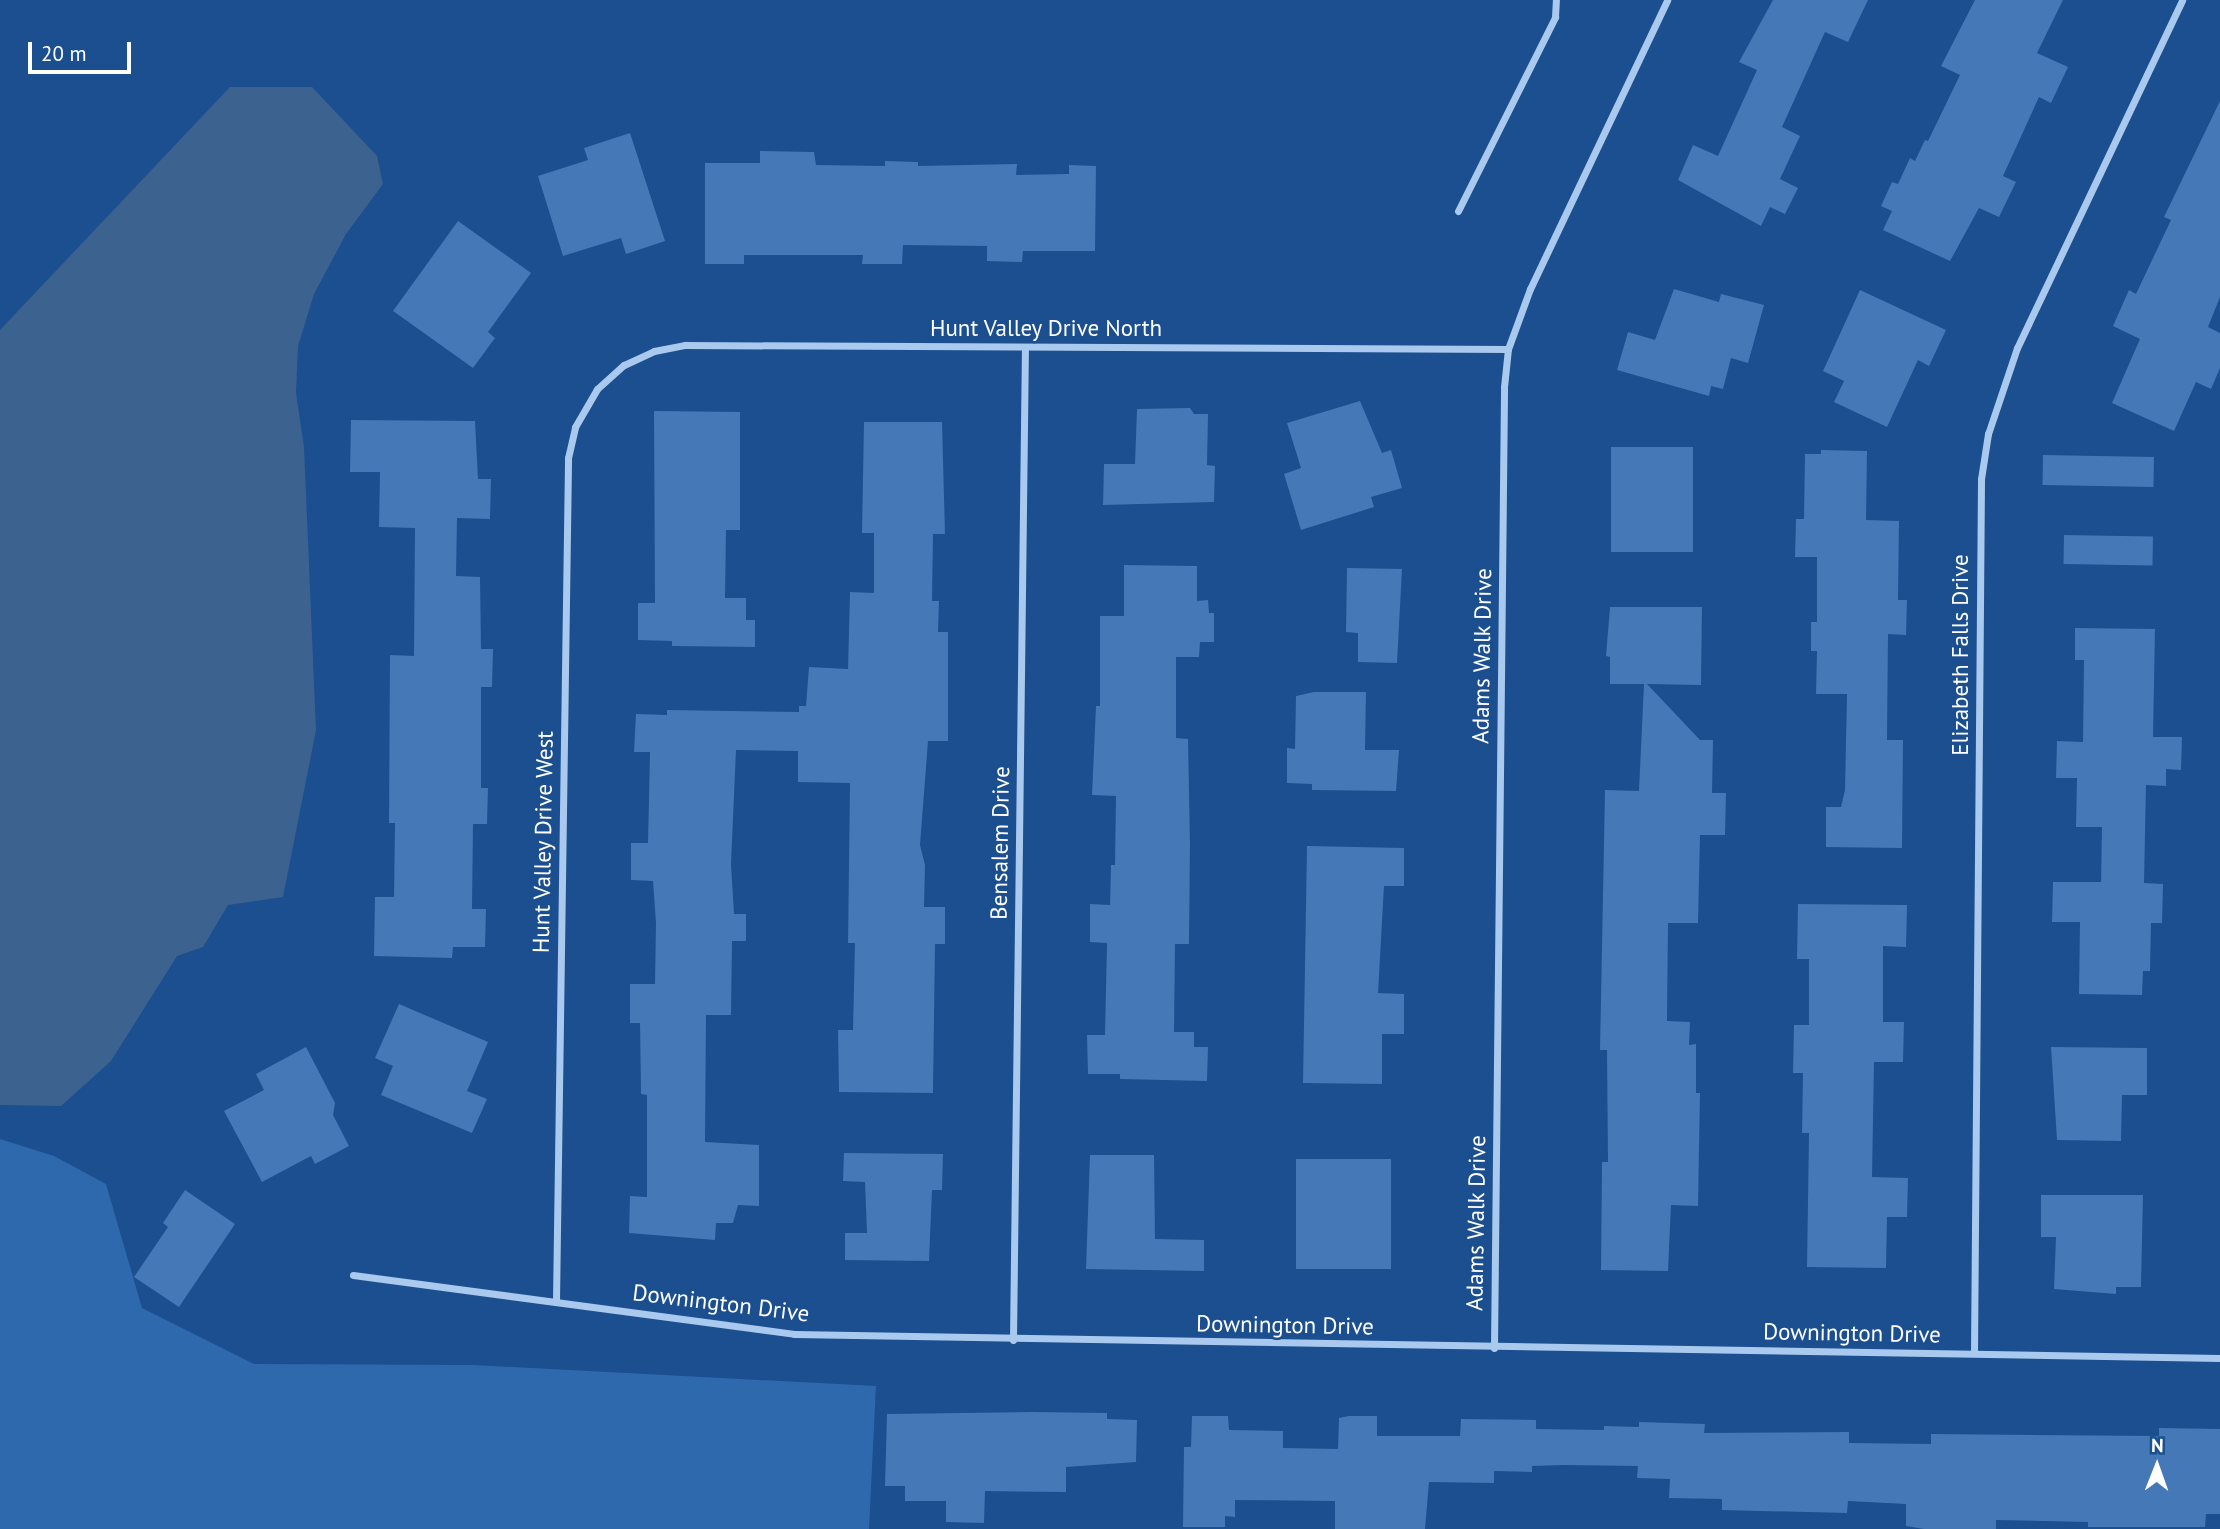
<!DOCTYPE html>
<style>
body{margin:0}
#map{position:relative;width:2220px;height:1529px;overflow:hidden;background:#1b4f8f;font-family:"PT Sans",sans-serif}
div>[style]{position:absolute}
.green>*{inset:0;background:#2e69ad}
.water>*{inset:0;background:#3c6290}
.building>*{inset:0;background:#4478b7;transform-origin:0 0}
.street>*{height:7px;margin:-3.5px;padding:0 3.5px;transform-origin:3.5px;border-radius:3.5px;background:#a9c9ee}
span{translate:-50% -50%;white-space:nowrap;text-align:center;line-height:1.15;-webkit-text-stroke:5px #1b4f8f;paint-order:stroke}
.street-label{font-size:23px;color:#fff}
.north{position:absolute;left:2122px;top:1431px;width:70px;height:70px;-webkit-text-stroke:5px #1b4f8f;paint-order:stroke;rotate:1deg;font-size:19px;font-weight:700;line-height:28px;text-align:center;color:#fff}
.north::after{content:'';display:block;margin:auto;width:24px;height:32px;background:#fff;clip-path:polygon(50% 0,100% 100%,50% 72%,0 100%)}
.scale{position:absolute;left:28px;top:42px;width:103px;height:32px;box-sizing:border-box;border:4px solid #fff;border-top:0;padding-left:9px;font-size:21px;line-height:24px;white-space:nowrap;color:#fff;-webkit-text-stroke:5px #1b4f8f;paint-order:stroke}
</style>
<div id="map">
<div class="green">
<div style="clip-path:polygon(0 1139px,54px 1156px,106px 1184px,142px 1308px,254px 1364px,473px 1365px,876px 1386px,869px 1529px,0 1529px)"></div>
</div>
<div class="water">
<div style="clip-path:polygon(230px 87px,312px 87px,377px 156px,383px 184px,346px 234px,314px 294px,298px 346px,296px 393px,304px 447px,316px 730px,283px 897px,228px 905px,203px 947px,177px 956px,111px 1061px,61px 1106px,0 1105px,0 330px)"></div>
</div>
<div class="building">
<div style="clip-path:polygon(1773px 0,1868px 0,1848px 42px,1825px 32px,1782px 127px,1800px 136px,1780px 179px,1798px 188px,1785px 214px,1770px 207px,1761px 226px,1678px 180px,1693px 145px,1718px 156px,1757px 70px,1739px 62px)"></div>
<div style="clip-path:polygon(1975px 0,2063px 0,2037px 53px,2068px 67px,2051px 103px,2039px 97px,2003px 176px,2016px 182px,1999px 217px,1979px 208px,1950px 261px,1883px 230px,1892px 211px,1881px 206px,1892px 182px,1898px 184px,1910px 158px,1915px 161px,1925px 140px,1928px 141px,1960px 75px,1941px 66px)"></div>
<div style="clip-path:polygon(2220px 101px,2220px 297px,2208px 327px,2220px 333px,2220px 368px,2211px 389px,2196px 382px,2174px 431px,2112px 403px,2140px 339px,2113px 326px,2129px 290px,2136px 294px,2171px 220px,2164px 217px)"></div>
<div style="clip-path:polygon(630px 133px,665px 241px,626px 254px,621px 238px,563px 256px,538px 176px,588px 160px,584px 148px)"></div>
<div style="clip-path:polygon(760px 151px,814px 152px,816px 165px,885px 166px,885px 161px,918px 162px,918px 166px,1017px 164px,1016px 175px,1069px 174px,1069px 165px,1096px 166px,1095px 251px,1023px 251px,1022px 262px,987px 261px,987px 246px,903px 245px,902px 264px,862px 264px,863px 255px,744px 255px,744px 264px,705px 264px,705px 163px,760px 163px)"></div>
<div style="clip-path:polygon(458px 221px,531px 273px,488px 332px,495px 338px,473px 368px,393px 311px)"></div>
<div style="clip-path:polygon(1674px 289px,1719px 302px,1721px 294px,1764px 305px,1748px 363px,1731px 358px,1723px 389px,1711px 386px,1709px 396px,1617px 370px,1628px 332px,1655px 340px)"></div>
<div style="clip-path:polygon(1860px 290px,1946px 330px,1929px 366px,1918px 360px,1887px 427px,1834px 402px,1844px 381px,1823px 371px)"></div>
<div style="clip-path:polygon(1360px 401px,1382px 453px,1391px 450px,1402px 488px,1371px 497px,1374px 507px,1301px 530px,1284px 474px,1301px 468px,1287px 423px)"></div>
<div style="clip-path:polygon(1190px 408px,1194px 414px,1208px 414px,1207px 465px,1215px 466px,1214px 502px,1103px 505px,1104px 464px,1135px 464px,1137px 409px)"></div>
<div style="clip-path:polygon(654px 411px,740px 412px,740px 530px,726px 530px,725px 598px,746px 598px,746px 620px,755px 620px,755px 647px,672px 646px,672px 641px,638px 640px,638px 603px,655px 603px)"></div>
<div style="clip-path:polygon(351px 420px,475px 421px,478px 479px,491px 479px,490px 519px,457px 518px,456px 576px,480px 577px,481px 649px,493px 649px,492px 687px,481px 687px,481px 788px,488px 788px,487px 824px,473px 824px,472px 909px,486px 909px,485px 947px,453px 947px,452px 958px,374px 956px,375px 897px,394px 897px,395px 823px,389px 823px,390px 655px,414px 656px,415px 528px,379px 527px,380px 472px,350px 472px)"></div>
<div style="clip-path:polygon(864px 422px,942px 422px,945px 534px,933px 534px,932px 601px,939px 601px,938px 632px,948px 632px,948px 741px,928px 741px,920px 845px,925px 865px,924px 907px,945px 907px,945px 944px,935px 944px,933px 1093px,839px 1092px,838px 1030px,853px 1030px,855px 943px,848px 943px,850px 783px,798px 782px,798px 751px,736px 750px,731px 864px,734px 914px,746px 914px,746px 941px,732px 941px,731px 1015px,706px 1015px,705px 1142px,759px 1145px,759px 1206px,738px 1205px,733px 1223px,716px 1223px,715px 1240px,629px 1233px,630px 1196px,647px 1197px,647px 1095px,641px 1094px,640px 1023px,630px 1023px,630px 984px,655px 984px,656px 923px,653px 881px,631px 880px,631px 843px,648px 843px,650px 752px,634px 752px,636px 714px,667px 715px,667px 710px,799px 712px,799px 706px,806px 706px,809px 667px,848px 669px,850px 592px,874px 593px,874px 533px,862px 533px)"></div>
<div style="left:1611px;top:447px;width:82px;height:105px"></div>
<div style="clip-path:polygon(1821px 450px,1867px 451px,1866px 520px,1899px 521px,1898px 600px,1907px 600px,1906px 635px,1888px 634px,1887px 740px,1903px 740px,1902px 848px,1826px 847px,1826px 807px,1841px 807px,1845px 790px,1847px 694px,1816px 694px,1817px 651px,1811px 651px,1811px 622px,1817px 622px,1817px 557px,1795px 557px,1796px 519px,1804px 519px,1805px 454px,1821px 454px)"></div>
<div style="left:2043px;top:455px;width:111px;height:30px;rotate:1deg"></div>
<div style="left:2064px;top:535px;width:89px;height:29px;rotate:1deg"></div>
<div style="clip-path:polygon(1124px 565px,1197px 566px,1197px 601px,1208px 600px,1209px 613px,1214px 613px,1214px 642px,1200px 642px,1199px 657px,1176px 657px,1176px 738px,1188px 739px,1190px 844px,1189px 944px,1175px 944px,1174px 1032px,1194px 1032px,1194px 1047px,1208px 1047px,1207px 1081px,1120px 1079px,1120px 1074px,1088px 1074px,1087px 1035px,1105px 1035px,1107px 943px,1090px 942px,1090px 904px,1110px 905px,1111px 865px,1115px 865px,1116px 796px,1092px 795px,1096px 706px,1100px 706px,1100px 616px,1124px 616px)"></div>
<div style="clip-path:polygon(1347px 568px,1402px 569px,1397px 663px,1358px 662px,1358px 633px,1346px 632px)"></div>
<div style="clip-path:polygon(1610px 607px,1702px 607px,1701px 685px,1647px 684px,1700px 740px,1713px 740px,1712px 793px,1726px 793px,1725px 835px,1700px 835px,1698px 923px,1668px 923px,1667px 1021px,1690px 1022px,1689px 1045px,1696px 1044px,1696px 1093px,1700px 1093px,1698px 1206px,1671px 1205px,1668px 1271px,1601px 1270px,1602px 1162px,1608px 1162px,1607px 1050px,1600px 1050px,1605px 790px,1639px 791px,1644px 684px,1610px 684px,1610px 657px,1606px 656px)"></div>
<div style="clip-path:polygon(2075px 628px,2155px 629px,2153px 737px,2182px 737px,2181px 770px,2166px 769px,2166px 786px,2146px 785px,2144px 883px,2163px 884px,2162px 923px,2151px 923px,2150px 971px,2143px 971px,2142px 995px,2079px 994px,2080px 922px,2052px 922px,2053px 882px,2101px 882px,2102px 827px,2076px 827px,2077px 778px,2056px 778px,2057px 741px,2083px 742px,2084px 660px,2075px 660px)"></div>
<div style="clip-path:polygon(1314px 692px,1366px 692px,1365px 750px,1399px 750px,1396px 791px,1312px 790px,1312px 784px,1287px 783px,1287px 748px,1295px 749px,1296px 696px)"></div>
<div style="clip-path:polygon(1307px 846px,1404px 848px,1404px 886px,1384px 886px,1378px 993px,1404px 994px,1404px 1034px,1382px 1034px,1382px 1084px,1303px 1083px)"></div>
<div style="clip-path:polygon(1798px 904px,1907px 905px,1906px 947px,1883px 946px,1883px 1022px,1904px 1022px,1903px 1062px,1874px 1062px,1872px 1177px,1908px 1178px,1907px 1217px,1887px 1217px,1886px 1268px,1807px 1267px,1809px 1133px,1802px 1133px,1803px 1073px,1793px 1073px,1794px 1025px,1809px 1025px,1809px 959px,1797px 959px)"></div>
<div style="clip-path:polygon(399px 1004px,488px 1042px,467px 1091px,487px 1099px,472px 1133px,381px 1095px,393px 1066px,375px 1058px)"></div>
<div style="clip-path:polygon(306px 1047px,335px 1103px,333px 1115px,349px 1146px,315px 1164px,311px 1156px,262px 1182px,224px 1111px,264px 1090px,256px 1074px)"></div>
<div style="clip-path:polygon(2051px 1047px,2147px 1048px,2147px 1095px,2122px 1095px,2121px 1141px,2057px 1140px)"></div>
<div style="clip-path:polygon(844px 1153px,943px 1154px,942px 1190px,932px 1190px,929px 1261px,845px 1260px,845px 1233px,867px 1233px,865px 1182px,843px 1181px)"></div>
<div style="clip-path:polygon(1090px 1155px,1154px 1155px,1155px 1239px,1204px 1240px,1204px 1271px,1086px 1269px)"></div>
<div style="left:1296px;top:1159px;width:95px;height:110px"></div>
<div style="clip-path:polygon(185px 1190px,235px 1224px,179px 1307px,134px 1277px,168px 1227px,163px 1223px)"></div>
<div style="clip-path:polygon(2041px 1195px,2143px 1195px,2141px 1287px,2116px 1287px,2116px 1294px,2054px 1289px,2056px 1237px,2041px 1237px)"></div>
<div style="clip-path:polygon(1032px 1412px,1107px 1413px,1107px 1419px,1137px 1420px,1136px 1462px,1066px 1467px,1066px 1492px,985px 1491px,984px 1523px,946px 1522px,946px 1501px,905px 1501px,905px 1486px,885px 1486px,887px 1414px)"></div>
<div style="clip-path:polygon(1192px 1416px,1228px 1416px,1229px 1430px,1283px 1431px,1283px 1448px,1338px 1449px,1339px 1418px,1349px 1416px,1377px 1416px,1377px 1436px,1460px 1436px,1461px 1419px,1536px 1420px,1536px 1429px,1604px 1430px,1604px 1426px,1639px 1427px,1639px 1422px,1705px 1424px,1704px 1433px,1849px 1432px,1849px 1443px,1931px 1444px,1931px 1434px,2159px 1436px,2159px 1428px,2220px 1429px,2220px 1514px,2206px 1514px,2205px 1527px,2088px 1527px,2088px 1522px,1996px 1520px,1996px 1529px,1924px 1529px,1906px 1526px,1906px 1504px,1848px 1501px,1847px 1513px,1722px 1510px,1722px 1499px,1669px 1498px,1670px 1479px,1637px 1478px,1638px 1466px,1563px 1465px,1532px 1466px,1532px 1472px,1494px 1471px,1494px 1483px,1429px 1482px,1425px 1529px,1335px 1529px,1335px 1501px,1235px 1500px,1235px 1517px,1225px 1516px,1225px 1527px,1183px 1527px,1184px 1447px,1191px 1447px)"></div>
</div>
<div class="street">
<div style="left:1458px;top:211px;width:217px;rotate:-63.4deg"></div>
<div style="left:1555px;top:17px;width:17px;rotate:-87deg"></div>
<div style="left:353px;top:1275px;width:445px;rotate:7.6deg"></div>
<div style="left:794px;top:1334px;width:1426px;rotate:0.96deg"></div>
<div style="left:556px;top:1301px;width:843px;rotate:-89.18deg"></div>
<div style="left:568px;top:458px;width:32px;rotate:-77deg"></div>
<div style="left:575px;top:427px;width:44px;rotate:-59.9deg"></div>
<div style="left:597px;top:389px;width:36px;rotate:-42deg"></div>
<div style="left:624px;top:365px;width:33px;rotate:-25deg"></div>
<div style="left:654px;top:351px;width:32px;rotate:-11deg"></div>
<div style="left:685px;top:345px;width:823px;rotate:0.28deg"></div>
<div style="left:1013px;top:1340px;width:993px;rotate:-89.31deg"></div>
<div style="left:1494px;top:1348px;width:961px;rotate:-89.4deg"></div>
<div style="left:1504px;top:387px;width:38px;rotate:-84deg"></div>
<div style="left:1508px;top:349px;width:64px;rotate:-69.9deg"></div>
<div style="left:1530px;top:289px;width:320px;rotate:-64.6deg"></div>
<div style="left:1974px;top:1353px;width:874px;rotate:-89.54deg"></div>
<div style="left:1981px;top:479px;width:46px;rotate:-81.2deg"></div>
<div style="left:1988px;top:434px;width:91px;rotate:-71.4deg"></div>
<div style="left:2017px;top:348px;width:385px;rotate:-64.6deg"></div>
</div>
<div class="street-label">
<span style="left:1046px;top:328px">Hunt Valley Drive North</span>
<span style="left:1960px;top:655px;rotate:-90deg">Elizabeth Falls Drive</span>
<span style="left:1482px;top:656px;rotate:-89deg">Adams Walk Drive</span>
<span style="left:543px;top:842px;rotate:-89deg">Hunt Valley Drive West</span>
<span style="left:1000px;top:843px;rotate:-89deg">Bensalem Drive</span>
<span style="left:1476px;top:1223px;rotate:-89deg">Adams Walk Drive</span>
<span style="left:721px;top:1303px;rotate:7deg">Downington Drive</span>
<span style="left:1285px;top:1325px;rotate:1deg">Downington Drive</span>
<span style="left:1852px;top:1333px;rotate:1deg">Downington Drive</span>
</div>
<div class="north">N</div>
<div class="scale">20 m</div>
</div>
